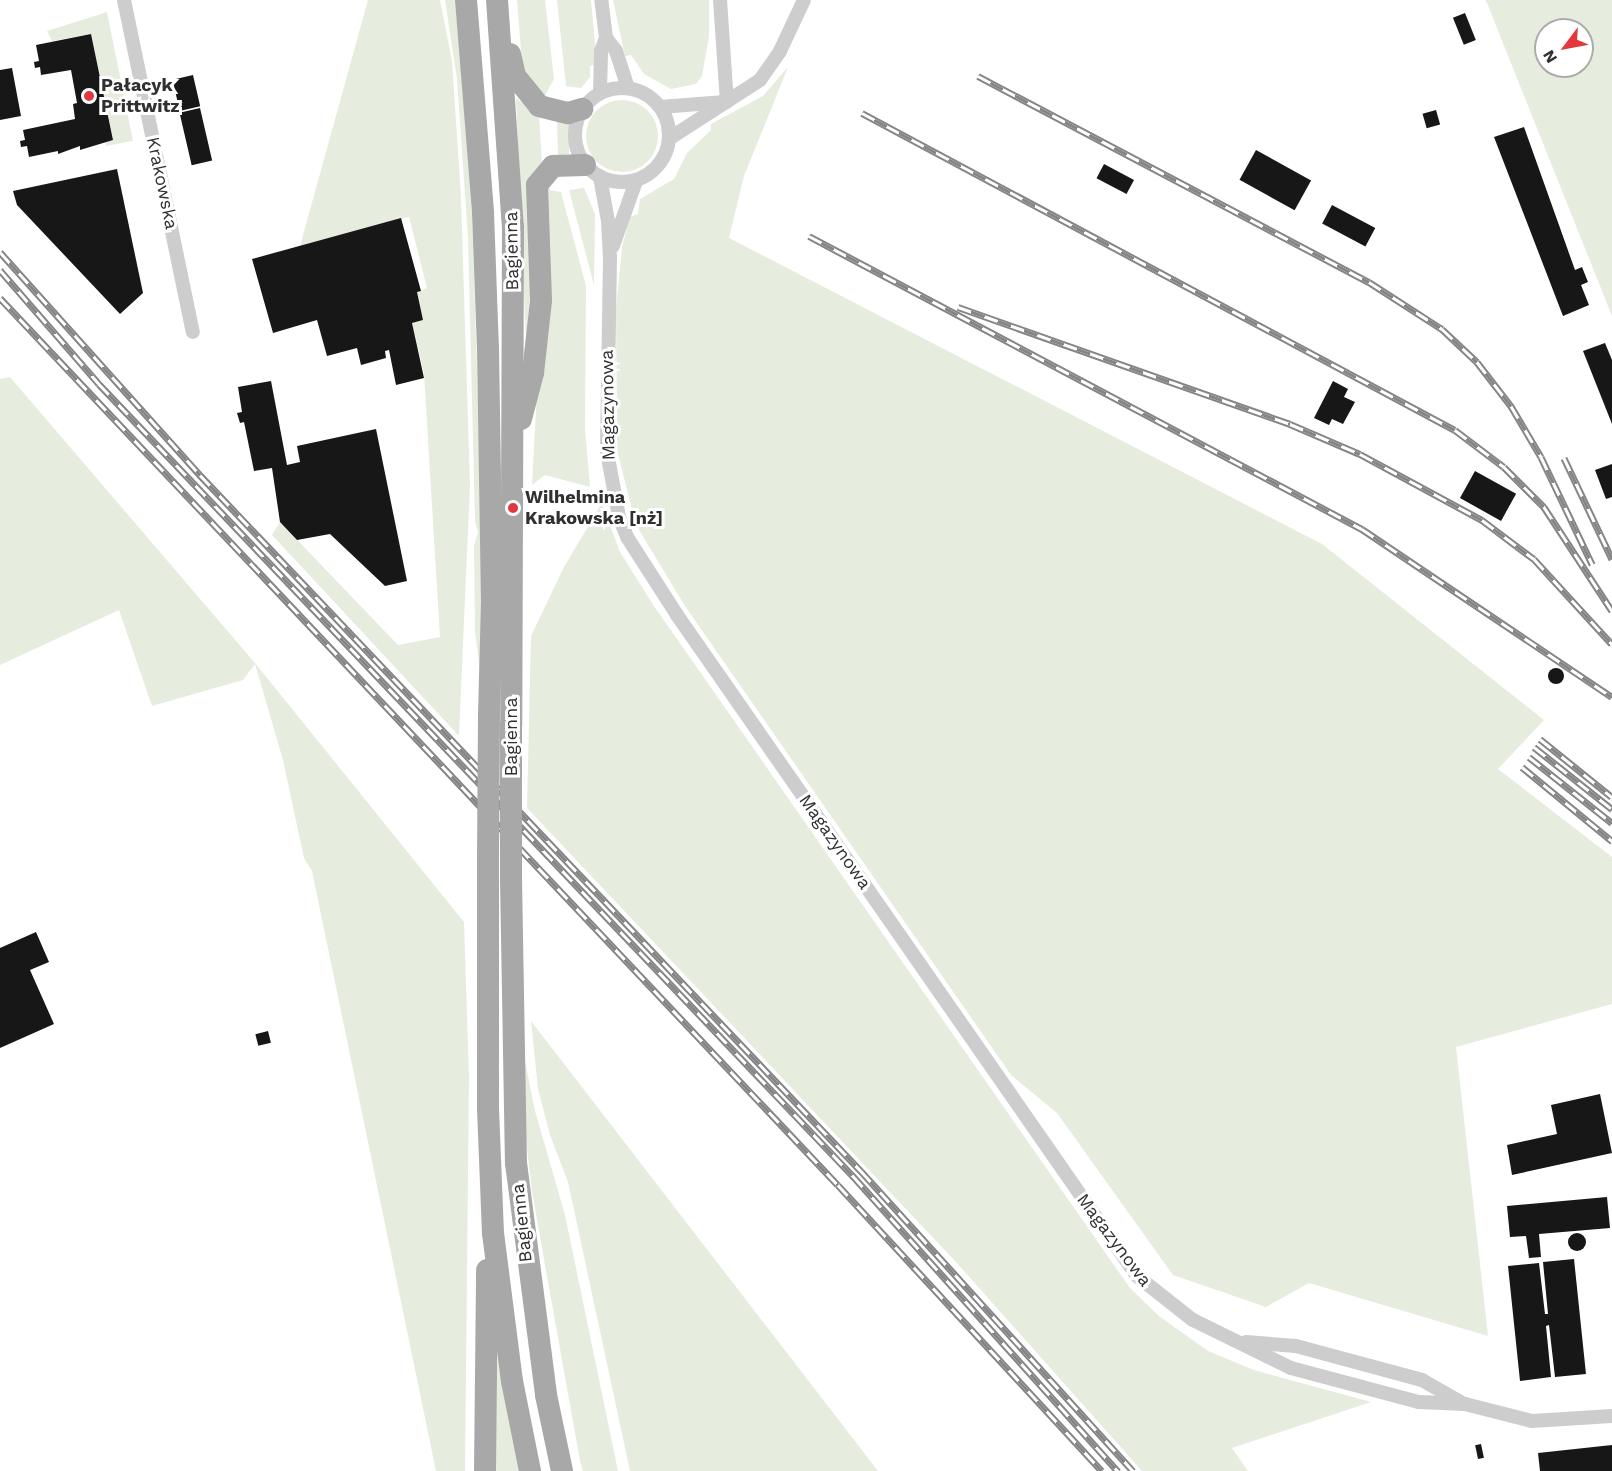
<!DOCTYPE html>
<meta charset="utf-8">
<style>
body{margin:0}
#map{position:relative;width:1612px;height:1471px;overflow:hidden;background:#fff;font-family:"Work Sans",sans-serif}
div>[style]{position:absolute}
.green>*{inset:0;background:#e6eddf}
.round{border-radius:50%}
.building>*{inset:0;background:#171717;transform-origin:0 0}
.minor>*{height:14px;margin:-7px;padding:0 7px;transform-origin:7px;border-radius:7px;background:#cdcdcd}
.minor>.ring{margin:-7px;padding:0;box-sizing:content-box;background:none;border:14px solid #cdcdcd;border-radius:50%}
.primary>*{height:22px;margin:-11px;padding:0 11px;transform-origin:11px;border-radius:11px;background:#a8a8a8}
.rail>*{height:7px;margin-top:-3.5px;transform-origin:0;background:repeating-linear-gradient(90deg,#fff 0 14px,#858585 0 28px);box-sizing:border-box;border-block:2px solid #858585}
.primary-bridge>*{height:22px;margin:-11px;padding:0 11px;transform-origin:11px;border-radius:11px;background:#a8a8a8}
.dots>*{width:16px;height:16px;translate:-50% -50%;box-sizing:border-box;border:3px solid #fff;border-radius:50%}
span{translate:-50% -50%;white-space:nowrap;text-align:center;line-height:1.15;-webkit-text-stroke:6px #fff;paint-order:stroke}
.poi-label{font-size:18px;color:#303030;font-weight:700}
.left{translate:0 -50%;text-align:left}
.street-label{font-size:18px;color:#303030}
.north{position:absolute;left:1534px;top:18px;width:60px;height:60px;box-sizing:border-box;background:#fff;border:2px solid #acacac;border-radius:50%;rotate:238deg;font-size:16px;font-weight:700;line-height:24px;text-align:center;color:#303030}
.north::after{content:'';display:block;margin:auto;width:21px;height:27px;background:#e3373e;clip-path:polygon(50% 0,100% 100%,50% 72%,0 100%)}
</style>
<div id="map">
<div class="green">
<div style="clip-path:polygon(368px 0,440px 0,452px 61px,461px 197px,470px 485px,459px 736px,272px 535px,280px 522px,398px 645px,440px 637px,424px 374px,412px 323px,423px 320px,417px 292px,427px 288px,409px 217px,300px 246px)"></div>
<div style="clip-path:polygon(445px 0,455px 0,471px 182px,481px 494px,481px 677px,475px 632px,474px 546px,478px 532px,475px 522px,468px 238px,457px 79px)"></div>
<div style="clip-path:polygon(517px 0,545px 0,554px 79px,543px 99px,532px 91px,522px 63px)"></div>
<div style="clip-path:polygon(557px 0,591px 0,597px 64px,590px 66px,590px 77px,581px 88px,566px 86px)"></div>
<div style="clip-path:polygon(613px 0,709px 0,709px 37px,702px 76px,696px 84px,671px 89px,644px 74px,631px 55px,625px 56px)"></div>
<div style="clip-path:polygon(evenodd,1485px 0,1612px 0,1612px 316px,1487px 3px,1485px 0,1546px 30px,1582px 30px,1582px 66px,1546px 66px,1546px 30px)"></div>
<div style="clip-path:polygon(107px 12px,133px 141px,106px 146px,105px 141px,113px 139px,91px 34px,52px 41px,47px 31px)"></div>
<div style="clip-path:polygon(788px 67px,744px 176px,729px 238px,1322px 544px,1544px 720px,1498px 769px,1612px 857px,1612px 1004px,1456px 1047px,1488px 1336px,1309px 1283px,1266px 1307px,1173px 1275px,1057px 1113px,1011px 1075px,685px 606px,636px 525px,617px 450px,616px 310px,622px 247px,630px 217px,638px 214px,640px 199px,674px 179px,687px 153px,711px 130px,711px 124px,763px 96px)"></div>
<div style="clip-path:polygon(516px 98px,539px 115px,542px 164px,526px 340px)"></div>
<div class="round" style="left:586px;top:100px;width:72px;height:72px"></div>
<div style="clip-path:polygon(557px 119px,569px 121px,569px 154px,558px 155px)"></div>
<div style="clip-path:polygon(548px 184px,550px 190px,561px 192px,586px 286px,585px 429px,590px 487px,545px 475px,532px 485px)"></div>
<div style="clip-path:polygon(584px 188px,595px 214px,594px 285px,569px 190px)"></div>
<div style="clip-path:polygon(10px 377px,255px 663px,464px 922px,469px 1077px,465px 1471px,436px 1471px,312px 871px,304px 858px,283px 760px,255px 664px,243px 680px,152px 706px,119px 610px,0 665px,0 379px)"></div>
<div style="clip-path:polygon(602px 503px,620px 552px,654px 606px,1130px 1288px,1159px 1316px,1208px 1351px,1254px 1370px,1371px 1402px,1232px 1448px,1248px 1471px,1142px 1471px,955px 1261px,527px 808px,531px 636px,564px 567px)"></div>
<div style="clip-path:polygon(531px 1021px,878px 1471px,630px 1471px,568px 1182px,550px 1135px,538px 1089px)"></div>
<div style="clip-path:polygon(525px 1061px,535px 1111px,565px 1215px,618px 1471px,583px 1471px,580px 1461px,532px 1192px,523px 1113px,521px 1062px)"></div>
<div style="clip-path:polygon(498px 1353px,520px 1471px,494px 1471px)"></div>
</div>
<div class="building">
<div style="left:1465px;top:13px;width:29px;height:13px;rotate:68deg"></div>
<div style="clip-path:polygon(91px 34px,113px 140px,80px 150px,80px 146px,58px 154px,58px 151px,29px 157px,27px 146px,21px 147px,20px 141px,25px 140px,23px 130px,75px 119px,73px 104px,77px 103px,71px 70px,41px 75px,40px 67px,35px 68px,34px 62px,39px 61px,36px 45px)"></div>
<div style="clip-path:polygon(12px 68px,21px 116px,0 120px,0 70px)"></div>
<div style="left:193px;top:75px;width:32px;height:21px;rotate:77deg"></div>
<div style="left:200px;top:108px;width:54px;height:21px;rotate:77deg"></div>
<div style="left:1436px;top:110px;width:15px;height:14px;rotate:74deg"></div>
<div style="clip-path:polygon(1524px 127px,1575px 270px,1582px 267px,1588px 282px,1581px 285px,1589px 305px,1563px 316px,1494px 137px)"></div>
<div style="left:1256px;top:150px;width:63px;height:34px;rotate:29deg"></div>
<div style="left:1104px;top:164px;width:34px;height:16px;rotate:28deg"></div>
<div style="clip-path:polygon(117px 169px,143px 293px,120px 314px,17px 205px,13px 191px)"></div>
<div style="left:1332px;top:205px;width:49px;height:21px;rotate:28deg"></div>
<div style="clip-path:polygon(401px 218px,421px 291px,417px 292px,423px 320px,412px 323px,424px 378px,396px 385px,389px 350px,385px 351px,386px 358px,361px 365px,357px 348px,327px 356px,317px 320px,273px 333px,252px 259px)"></div>
<div style="clip-path:polygon(1605px 343px,1612px 360px,1612px 424px,1583px 351px)"></div>
<div style="clip-path:polygon(271px 381px,287px 465px,300px 462px,297px 446px,376px 429px,407px 581px,385px 586px,330px 534px,297px 540px,280px 522px,272px 468px,254px 471px,244px 422px,240px 423px,237px 413px,242px 412px,238px 387px)"></div>
<div style="clip-path:polygon(1333px 381px,1348px 389px,1344px 397px,1355px 402px,1343px 424px,1332px 419px,1329px 425px,1314px 418px)"></div>
<div style="clip-path:polygon(1612px 464px,1612px 497px,1606px 499px,1595px 470px)"></div>
<div style="left:1475px;top:471px;width:47px;height:31px;rotate:29deg"></div>
<div class="round" style="left:1548px;top:668px;width:16px;height:16px"></div>
<div style="clip-path:polygon(36px 932px,49px 962px,30px 970px,54px 1024px,0 1048px,0 948px)"></div>
<div style="left:268px;top:1031px;width:12px;height:13px;rotate:76deg"></div>
<div style="clip-path:polygon(1600px 1094px,1612px 1153px,1512px 1175px,1507px 1145px,1557px 1134px,1551px 1105px)"></div>
<div style="clip-path:polygon(1607px 1197px,1610px 1228px,1539px 1234px,1541px 1257px,1529px 1258px,1526px 1236px,1510px 1237px,1507px 1206px)"></div>
<div class="round" style="left:1568px;top:1233px;width:18px;height:18px"></div>
<div style="clip-path:polygon(1574px 1259px,1586px 1374px,1555px 1377px,1549px 1325px,1546px 1326px,1551px 1377px,1520px 1381px,1508px 1266px,1539px 1263px,1545px 1314px,1548px 1314px,1543px 1262px)"></div>
<div style="left:1481px;top:1444px;width:14px;height:6px;rotate:78deg"></div>
<div style="clip-path:polygon(1612px 1445px,1612px 1471px,1540px 1471px,1538px 1453px)"></div>
</div>
<div class="minor">
<div style="left:124px;top:0;width:339px;rotate:78.3deg"></div>
<div style="left:720px;top:0;width:102px;rotate:86.1deg"></div>
<div style="left:606px;top:38px;width:16px;rotate:52deg"></div>
<div style="left:616px;top:51px;width:39px;rotate:72deg"></div>
<div class="ring" style="left:575px;top:88px;width:80px;height:80px"></div>
<div style="left:600px;top:93px;width:42px;rotate:-88.6deg"></div>
<div style="left:601px;top:51px;width:14px;rotate:-69deg"></div>
<div style="left:606px;top:38px;width:38px;rotate:-97deg"></div>
<div style="left:660px;top:107px;width:65px;rotate:-4.4deg"></div>
<div style="left:670px;top:138px;width:107px;rotate:-32.8deg"></div>
<div style="left:760px;top:80px;width:35px;rotate:-55deg"></div>
<div style="left:780px;top:51px;width:56px;rotate:-64.8deg"></div>
<div style="left:600px;top:177px;width:45px;rotate:79.7deg"></div>
<div style="left:608px;top:221px;width:36px;rotate:87deg"></div>
<div style="left:610px;top:257px;width:195px;rotate:90.9deg"></div>
<div style="left:607px;top:452px;width:66px;rotate:79.5deg"></div>
<div style="left:619px;top:517px;width:22px;rotate:68deg"></div>
<div style="left:627px;top:537px;width:93px;rotate:57.3deg"></div>
<div style="left:677px;top:615px;width:805px;rotate:55.17deg"></div>
<div style="left:1137px;top:1276px;width:71px;rotate:38.2deg"></div>
<div style="left:1193px;top:1320px;width:109px;rotate:26.1deg"></div>
<div style="left:1291px;top:1368px;width:132px;rotate:14.9deg"></div>
<div style="left:1419px;top:1402px;width:46px;rotate:2.5deg"></div>
<div style="left:1465px;top:1404px;width:69px;rotate:14.2deg"></div>
<div style="left:1532px;top:1421px;width:80px;rotate:-3.6deg"></div>
<div style="left:613px;top:246px;width:69px;rotate:-70.5deg"></div>
<div style="left:1246px;top:1342px;width:50px;rotate:4.6deg"></div>
<div style="left:1296px;top:1346px;width:131px;rotate:15.1deg"></div>
<div style="left:1422px;top:1380px;width:46px;rotate:29.9deg"></div>
</div>
<div class="primary">
<div style="left:466px;top:0;width:214px;rotate:85.4deg"></div>
<div style="left:483px;top:213px;width:136px;rotate:87.9deg"></div>
<div style="left:488px;top:349px;width:252px;rotate:89.1deg"></div>
<div style="left:492px;top:601px;width:114px;rotate:91.5deg"></div>
<div style="left:497px;top:0;width:228px;rotate:86deg"></div>
<div style="left:513px;top:227px;width:498px;rotate:90.2deg"></div>
<div style="left:510px;top:54px;width:23px;rotate:77deg"></div>
<div style="left:515px;top:76px;width:38px;rotate:51deg"></div>
<div style="left:539px;top:106px;width:30px;rotate:14deg"></div>
<div style="left:568px;top:113px;width:15px;rotate:-16deg"></div>
<div style="left:521px;top:419px;width:48px;rotate:-75.4deg"></div>
<div style="left:533px;top:373px;width:73px;rotate:-83.7deg"></div>
<div style="left:541px;top:300px;width:115px;rotate:-92deg"></div>
<div style="left:537px;top:185px;width:25px;rotate:-50deg"></div>
<div style="left:553px;top:166px;width:32px;rotate:-2deg"></div>
<div style="left:488px;top:859px;width:250px;rotate:90deg"></div>
<div style="left:488px;top:1109px;width:124px;rotate:87.7deg"></div>
<div style="left:493px;top:1233px;width:149px;rotate:82.7deg"></div>
<div style="left:512px;top:1381px;width:92px;rotate:78.7deg"></div>
<div style="left:511px;top:879px;width:284px;rotate:89deg"></div>
<div style="left:516px;top:1163px;width:234px;rotate:82.6deg"></div>
<div style="left:546px;top:1395px;width:78px;rotate:78.1deg"></div>
<div style="left:485px;top:1471px;width:201px;rotate:-89.4deg"></div>
</div>
<div class="rail">
<div style="left:978px;top:76px;width:442px;rotate:27.8deg"></div>
<div style="left:1369px;top:282px;width:87px;rotate:32.8deg"></div>
<div style="left:1442px;top:329px;width:48px;rotate:43.3deg"></div>
<div style="left:1477px;top:362px;width:56px;rotate:52.3deg"></div>
<div style="left:1511px;top:406px;width:59px;rotate:59.5deg"></div>
<div style="left:1541px;top:457px;width:119px;rotate:64.5deg"></div>
<div style="left:862px;top:113px;width:672px;rotate:28.13deg"></div>
<div style="left:1455px;top:430px;width:61px;rotate:37.1deg"></div>
<div style="left:1504px;top:467px;width:57px;rotate:45deg"></div>
<div style="left:1544px;top:507px;width:124px;rotate:56.8deg"></div>
<div style="left:809px;top:236px;width:626px;rotate:27.92deg"></div>
<div style="left:1362px;top:529px;width:301px;rotate:33.9deg"></div>
<div style="left:0;top:252px;width:300px;rotate:48.1deg"></div>
<div style="left:200px;top:475px;width:960px;rotate:46.48deg"></div>
<div style="left:861px;top:1171px;width:405px;rotate:47.8deg"></div>
<div style="left:0;top:270px;width:151px;rotate:49deg"></div>
<div style="left:99px;top:384px;width:1094px;rotate:46.41deg"></div>
<div style="left:853px;top:1176px;width:397px;rotate:48.1deg"></div>
<div style="left:0;top:298px;width:1220px;rotate:46.63deg"></div>
<div style="left:838px;top:1185px;width:389px;rotate:47.3deg"></div>
<div style="left:958px;top:307px;width:352px;rotate:19.4deg"></div>
<div style="left:1290px;top:424px;width:76px;rotate:23.2deg"></div>
<div style="left:1360px;top:454px;width:139px;rotate:28.4deg"></div>
<div style="left:1482px;top:520px;width:65px;rotate:36.9deg"></div>
<div style="left:1534px;top:559px;width:115px;rotate:47.5deg"></div>
<div style="left:1564px;top:458px;width:112px;rotate:64.6deg"></div>
<div style="left:1540px;top:739px;width:92px;rotate:38.9deg"></div>
<div style="left:1534px;top:747px;width:100px;rotate:38.5deg"></div>
<div style="left:1529px;top:757px;width:106px;rotate:38.5deg"></div>
<div style="left:1522px;top:767px;width:117px;rotate:39.4deg"></div>
</div>
<div class="primary-bridge">
<div style="left:511px;top:725px;width:154px;rotate:90deg"></div>
<div style="left:488px;top:859px;width:144px;rotate:-89.6deg"></div>
</div>
<div class="dots">
<div style="left:89px;top:96px;background:#e3373e"></div>
<div style="left:513px;top:508px;background:#e3373e"></div>
</div>
<div class="poi-label">
<span class="left" style="left:101px;top:96px">Pałacyk<br>Prittwitz</span>
<span class="left" style="left:525px;top:508px">Wilhelmina<br>Krakowska [nż]</span>
</div>
<div class="street-label">
<span style="left:162px;top:183px;rotate:78deg">Krakowska</span>
<span style="left:512px;top:251px;rotate:-91deg">Bagienna</span>
<span style="left:608px;top:405px;rotate:-91deg">Magazynowa</span>
<span style="left:511px;top:737px;rotate:-90deg">Bagienna</span>
<span style="left:835px;top:842px;rotate:55deg">Magazynowa</span>
<span style="left:522px;top:1223px;rotate:-96deg">Bagienna</span>
<span style="left:1114px;top:1240px;rotate:53deg">Magazynowa</span>
</div>
<div class="north">N</div>
</div>
